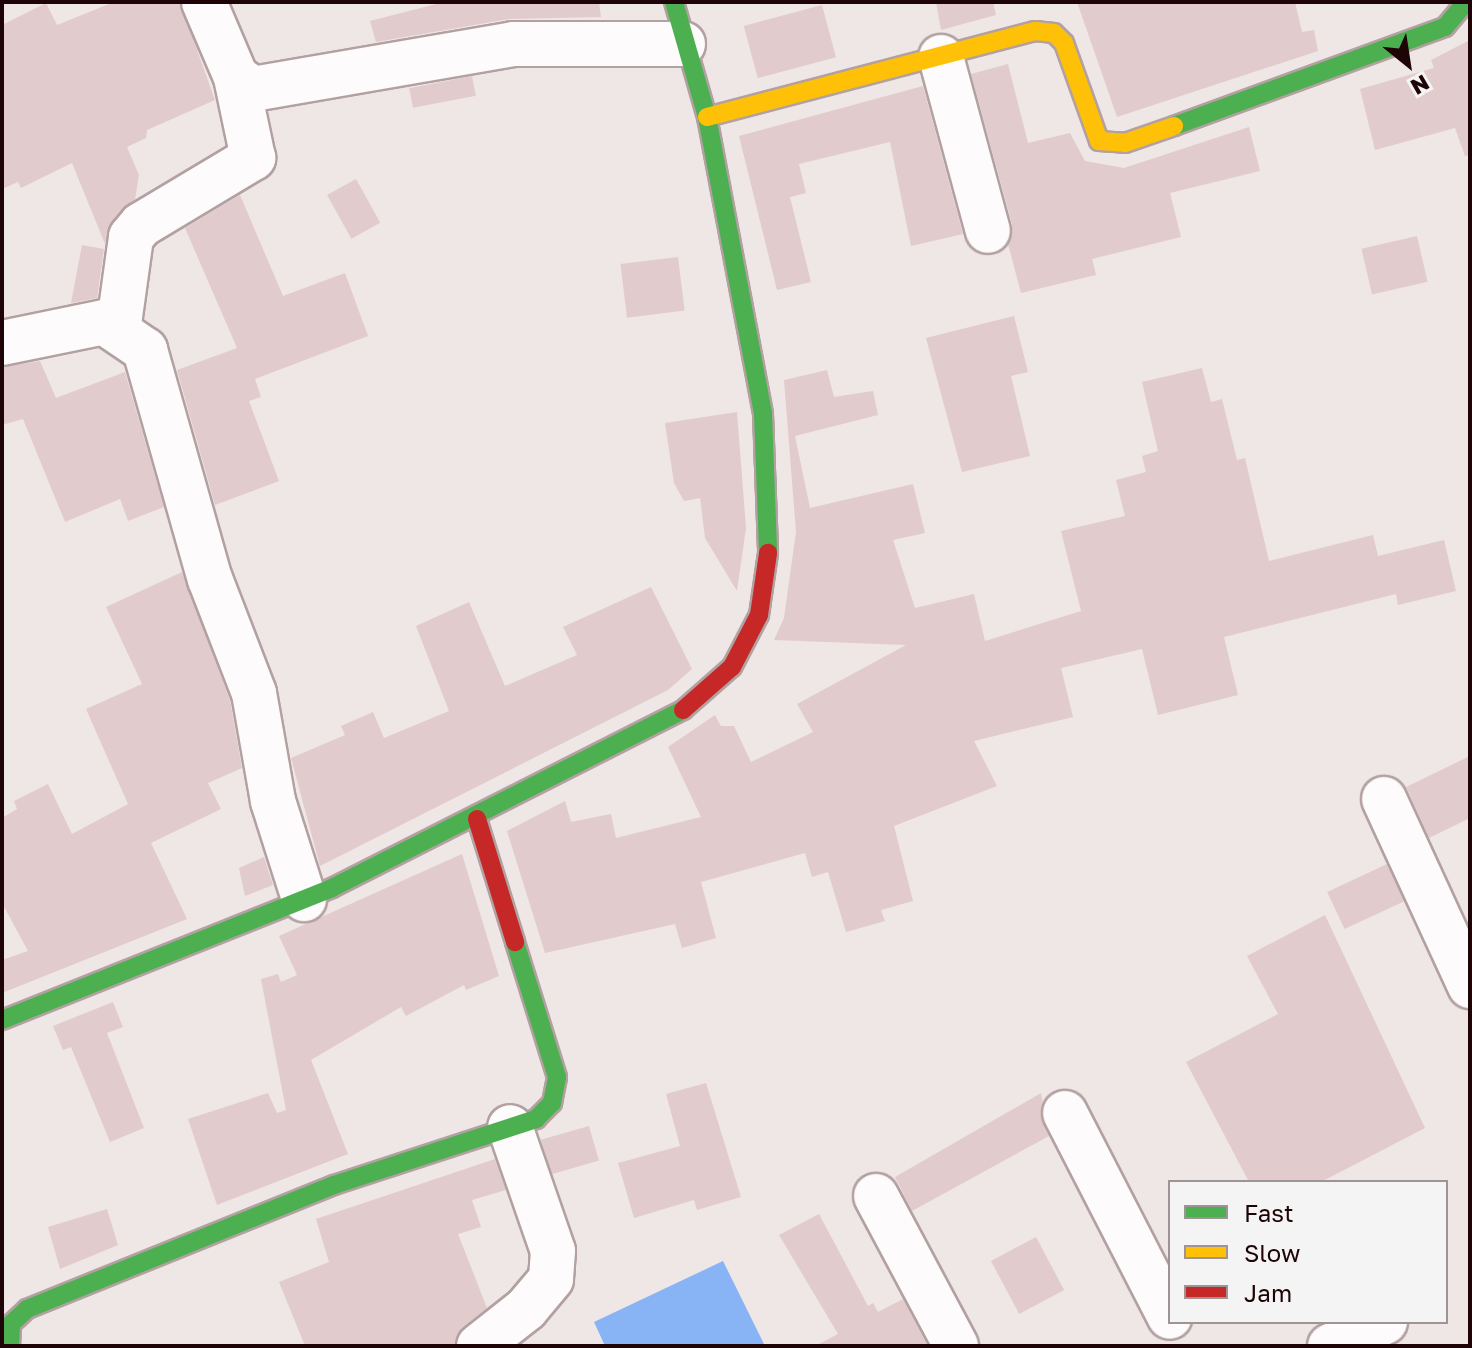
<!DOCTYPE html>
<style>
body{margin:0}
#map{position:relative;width:1472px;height:1348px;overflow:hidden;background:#efe6e6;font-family:"Golos Text",sans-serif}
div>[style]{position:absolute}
.water>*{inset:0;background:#88b4f5}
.building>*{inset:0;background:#e2cbcc;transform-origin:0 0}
.roads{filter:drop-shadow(2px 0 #b3a1a1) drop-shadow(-2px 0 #b3a1a1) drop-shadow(0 2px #b3a1a1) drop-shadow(0 -2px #b3a1a1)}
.street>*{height:44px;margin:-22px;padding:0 22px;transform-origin:22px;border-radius:22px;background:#fdfbfb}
.fast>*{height:18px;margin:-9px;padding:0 9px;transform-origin:9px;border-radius:9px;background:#4caf50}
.slow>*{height:18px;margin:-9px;padding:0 9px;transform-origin:9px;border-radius:9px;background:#ffc107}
.jam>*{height:18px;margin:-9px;padding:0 9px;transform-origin:9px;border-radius:9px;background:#c62828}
span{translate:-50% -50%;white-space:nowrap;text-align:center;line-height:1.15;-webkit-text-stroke:7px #f4f4f4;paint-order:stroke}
.frame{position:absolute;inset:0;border:4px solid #1e0406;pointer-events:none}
.legend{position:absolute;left:1168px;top:1180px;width:280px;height:144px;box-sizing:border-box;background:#f4f4f4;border:2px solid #9e9495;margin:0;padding:10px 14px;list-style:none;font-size:24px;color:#1e0406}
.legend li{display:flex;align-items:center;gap:16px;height:40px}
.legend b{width:40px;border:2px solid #9e9495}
.north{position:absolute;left:1368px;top:24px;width:80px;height:80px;-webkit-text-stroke:6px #f4f4f4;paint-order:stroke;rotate:150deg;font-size:22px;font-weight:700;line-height:32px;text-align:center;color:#1e0406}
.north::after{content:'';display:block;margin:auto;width:28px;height:36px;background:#1e0406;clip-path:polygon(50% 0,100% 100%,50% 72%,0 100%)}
</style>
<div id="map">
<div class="water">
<div style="clip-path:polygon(723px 1261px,765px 1346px,605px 1346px,594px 1322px)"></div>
</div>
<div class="building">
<div style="clip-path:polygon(114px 2px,180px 2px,215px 100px,147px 130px,146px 138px,127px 147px,139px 175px,135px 200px,112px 221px,105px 244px,72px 163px,21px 188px,18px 182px,2px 189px,2px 25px,46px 3px,57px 25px)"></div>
<div style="clip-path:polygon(444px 2px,599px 2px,601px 17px,509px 19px,376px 42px,370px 21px)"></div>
<div style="clip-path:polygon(936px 2px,993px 2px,996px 15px,941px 30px)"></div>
<div style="clip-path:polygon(1077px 2px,1295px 2px,1302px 32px,1314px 30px,1318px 51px,1117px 117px)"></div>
<div style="left:822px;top:5px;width:54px;height:81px;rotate:75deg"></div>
<div style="clip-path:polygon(1470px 40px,1470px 155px,1465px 156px,1455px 128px,1375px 150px,1360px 89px,1434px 68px,1431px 60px)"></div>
<div style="clip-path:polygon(1008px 64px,1028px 143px,1070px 133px,1085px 161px,1124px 168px,1249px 127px,1260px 171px,1170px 193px,1181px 237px,1092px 259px,1096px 275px,1021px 293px,1008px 244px,1012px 224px,971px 74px)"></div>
<div style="left:472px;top:76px;width:20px;height:64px;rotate:79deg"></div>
<div style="clip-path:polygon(923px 86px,963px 234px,911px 246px,890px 142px,799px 164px,806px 193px,790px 197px,811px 282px,777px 290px,739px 136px)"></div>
<div style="left:356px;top:179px;width:50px;height:33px;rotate:61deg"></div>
<div style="clip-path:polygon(240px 195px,283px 296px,345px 273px,368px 336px,255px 379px,261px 397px,249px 401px,279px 481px,215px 505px,177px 370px,237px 348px,185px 228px)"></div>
<div style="left:1417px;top:236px;width:47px;height:57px;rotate:77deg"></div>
<div style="clip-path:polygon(82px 245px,104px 249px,97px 298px,71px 303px)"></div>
<div style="left:678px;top:257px;width:54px;height:58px;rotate:83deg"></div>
<div style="clip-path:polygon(1014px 316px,1028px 372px,1011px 376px,1030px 456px,962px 472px,926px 338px)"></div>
<div style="clip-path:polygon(40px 361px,56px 398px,125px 372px,164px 507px,128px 521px,120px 499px,65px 522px,23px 419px,2px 425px,2px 367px)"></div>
<div style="clip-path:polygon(1202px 368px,1211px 402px,1222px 399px,1237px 460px,1245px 458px,1269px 561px,1373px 535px,1378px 556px,1444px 540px,1456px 591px,1398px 605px,1396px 594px,1224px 637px,1238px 695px,1158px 715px,1142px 649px,1061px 668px,1073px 717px,974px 741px,997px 786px,894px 826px,913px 901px,881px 910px,885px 921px,846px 932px,828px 872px,812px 877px,805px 853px,701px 882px,716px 938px,682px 948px,675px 924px,545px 953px,507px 831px,565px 801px,571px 822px,611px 814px,616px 838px,701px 817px,668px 747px,715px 715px,721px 726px,734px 726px,751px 762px,813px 732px,797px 704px,906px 645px,774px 640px,784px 618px,796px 532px,784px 380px,827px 370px,834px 397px,873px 391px,878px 415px,795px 436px,810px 508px,913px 484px,925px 533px,893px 540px,915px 608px,974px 594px,985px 641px,1081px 611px,1061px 531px,1125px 516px,1116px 480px,1146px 472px,1142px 456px,1158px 451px,1142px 382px)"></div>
<div style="clip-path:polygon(737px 412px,746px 528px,737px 591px,705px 538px,700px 498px,684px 501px,674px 483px,665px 423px)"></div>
<div style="clip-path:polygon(182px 572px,230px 700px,242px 768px,208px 783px,221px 809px,151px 843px,187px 919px,2px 993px,2px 960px,28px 951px,2px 903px,2px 818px,17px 809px,14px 801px,48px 784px,72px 834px,128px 804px,86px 709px,142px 684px,106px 607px)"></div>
<div style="clip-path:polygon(651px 587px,692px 669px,668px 690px,320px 866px,291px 758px,345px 735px,341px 726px,373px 712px,384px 738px,449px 711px,416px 626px,469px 602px,505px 686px,577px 655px,563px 627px)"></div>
<div style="clip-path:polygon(1470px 756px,1470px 818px,1429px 838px,1406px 787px)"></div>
<div style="clip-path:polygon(462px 854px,499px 976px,466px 990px,464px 985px,406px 1016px,401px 1007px,311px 1060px,348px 1154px,217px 1205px,188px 1119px,268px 1093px,277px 1113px,286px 1110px,261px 979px,278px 974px,281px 982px,297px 975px,279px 936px)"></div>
<div style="clip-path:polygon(264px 857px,273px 885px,245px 896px,239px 868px)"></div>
<div style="left:1387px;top:864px;width:41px;height:66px;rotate:65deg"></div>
<div style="clip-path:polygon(1325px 915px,1425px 1128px,1321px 1182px,1249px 1182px,1186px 1062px,1278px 1014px,1247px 956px)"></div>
<div style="clip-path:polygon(113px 1002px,123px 1027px,107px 1033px,144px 1128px,110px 1142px,71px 1047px,63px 1050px,53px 1026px)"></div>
<div style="clip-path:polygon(706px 1083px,741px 1197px,697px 1210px,694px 1200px,634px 1218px,618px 1163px,680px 1146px,666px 1094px)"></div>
<div style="clip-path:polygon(1041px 1093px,1049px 1136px,912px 1211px,895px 1177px)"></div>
<div style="left:589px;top:1126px;width:36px;height:50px;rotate:74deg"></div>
<div style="clip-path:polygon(495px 1159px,506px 1190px,472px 1200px,481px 1227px,458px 1234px,487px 1308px,463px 1327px,455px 1346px,305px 1346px,279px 1282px,329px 1262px,316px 1219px)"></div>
<div style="clip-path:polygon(107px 1209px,118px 1245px,60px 1269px,48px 1227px)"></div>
<div style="clip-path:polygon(819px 1214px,868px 1306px,873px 1303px,878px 1312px,903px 1299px,928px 1346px,815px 1346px,838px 1334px,779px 1235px)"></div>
<div style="left:1036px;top:1237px;width:60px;height:51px;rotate:62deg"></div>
</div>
<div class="roads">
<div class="street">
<div style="left:204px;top:2px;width:82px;rotate:66.9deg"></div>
<div style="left:236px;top:77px;width:21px;rotate:35deg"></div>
<div style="left:253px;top:89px;width:264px;rotate:-9.8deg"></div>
<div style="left:513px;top:44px;width:170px"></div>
<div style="left:941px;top:57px;width:180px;rotate:74.9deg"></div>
<div style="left:118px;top:331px;width:95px;rotate:-82.1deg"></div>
<div style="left:131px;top:237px;width:16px;rotate:-50deg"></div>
<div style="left:141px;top:225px;width:131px;rotate:-30.9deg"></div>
<div style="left:253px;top:158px;width:83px;rotate:-101.9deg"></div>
<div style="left:2px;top:343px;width:104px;rotate:-11.6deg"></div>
<div style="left:104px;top:322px;width:50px;rotate:34.3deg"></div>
<div style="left:145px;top:350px;width:238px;rotate:74.2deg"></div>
<div style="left:210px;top:579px;width:122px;rotate:68.9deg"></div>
<div style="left:254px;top:693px;width:110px;rotate:80deg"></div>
<div style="left:273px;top:801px;width:103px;rotate:72.4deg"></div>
<div style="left:1384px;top:799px;width:206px;rotate:65.3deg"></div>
<div style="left:1065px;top:1113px;width:229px;rotate:62.8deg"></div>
<div style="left:876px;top:1196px;width:170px;rotate:61.9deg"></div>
<div style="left:479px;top:1346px;width:60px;rotate:-38.2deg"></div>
<div style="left:526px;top:1309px;width:39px;rotate:-50deg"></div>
<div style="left:551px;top:1279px;width:28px;rotate:-86deg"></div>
<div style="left:553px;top:1251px;width:131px;rotate:-109.1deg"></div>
<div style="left:1330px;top:1346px;width:60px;rotate:-23.6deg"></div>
</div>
<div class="fast">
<div style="left:674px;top:2px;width:120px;rotate:74deg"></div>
<div style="left:707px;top:117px;width:302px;rotate:79.3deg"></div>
<div style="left:763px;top:414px;width:139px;rotate:87.9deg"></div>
<div style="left:1174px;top:126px;width:289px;rotate:-20.1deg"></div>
<div style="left:1445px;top:27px;width:33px;rotate:-50deg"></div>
<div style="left:2px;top:1020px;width:355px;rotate:-21.8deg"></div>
<div style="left:332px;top:888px;width:394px;rotate:-26.9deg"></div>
<div style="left:10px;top:1346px;width:22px;rotate:-87deg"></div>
<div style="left:11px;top:1324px;width:22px;rotate:-43deg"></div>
<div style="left:27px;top:1309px;width:331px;rotate:-22deg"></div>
<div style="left:334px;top:1185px;width:213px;rotate:-18.1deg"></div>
<div style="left:536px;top:1119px;width:23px;rotate:-45deg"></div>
<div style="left:552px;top:1103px;width:26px;rotate:-79deg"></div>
<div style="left:557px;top:1077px;width:141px;rotate:-107.3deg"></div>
</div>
<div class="slow">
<div style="left:707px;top:117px;width:339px;rotate:-14.7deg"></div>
<div style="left:1035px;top:31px;width:19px;rotate:6deg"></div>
<div style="left:1054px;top:33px;width:14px;rotate:45deg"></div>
<div style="left:1064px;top:43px;width:104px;rotate:70.3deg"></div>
<div style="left:1099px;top:141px;width:26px;rotate:4deg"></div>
<div style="left:1125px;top:143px;width:52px;rotate:-19.1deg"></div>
</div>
<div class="jam">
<div style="left:683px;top:710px;width:65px;rotate:-41.3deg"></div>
<div style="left:732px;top:667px;width:59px;rotate:-62.6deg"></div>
<div style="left:759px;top:615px;width:63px;rotate:-81.7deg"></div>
<div style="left:477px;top:819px;width:129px;rotate:72.8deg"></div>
</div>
</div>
<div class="frame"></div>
<ul class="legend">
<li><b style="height:10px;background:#4caf50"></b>Fast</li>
<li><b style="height:10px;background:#ffc107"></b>Slow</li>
<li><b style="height:10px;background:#c62828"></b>Jam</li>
</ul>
<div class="north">N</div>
</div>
